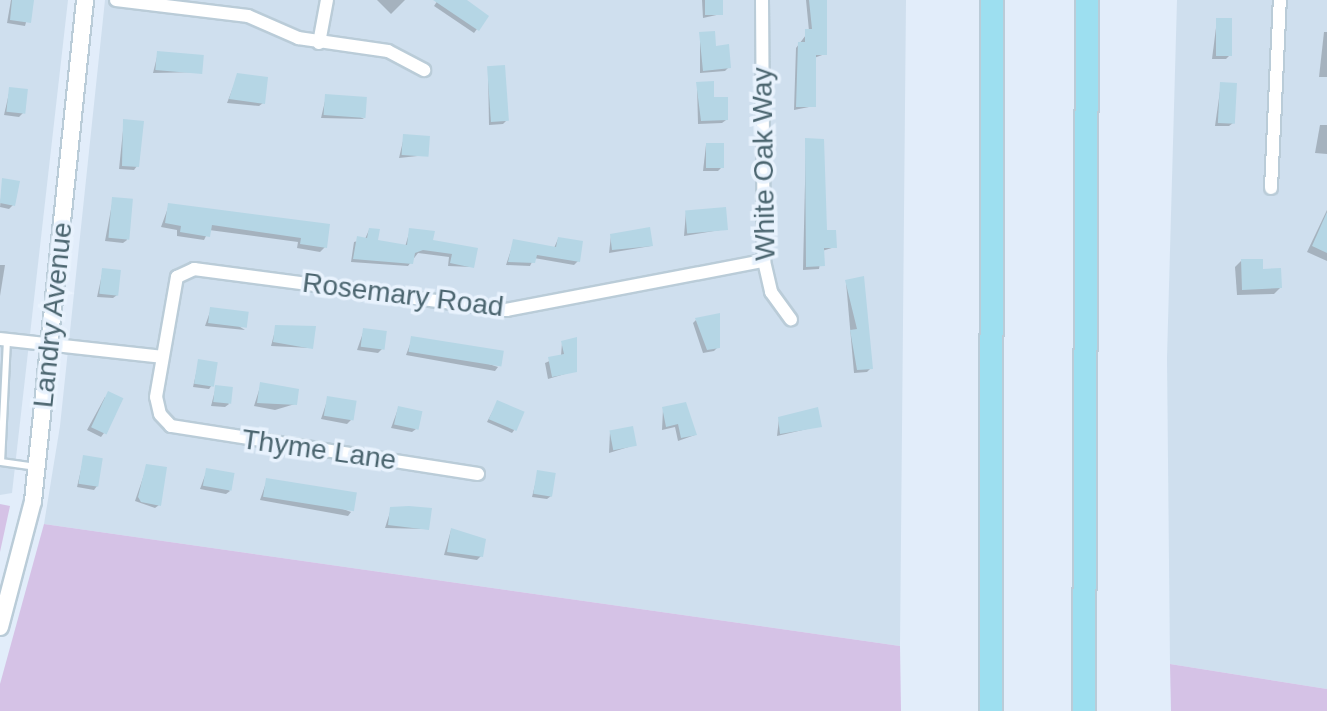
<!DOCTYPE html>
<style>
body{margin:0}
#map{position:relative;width:1327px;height:711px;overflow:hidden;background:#e2edfa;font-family:Helvetica,sans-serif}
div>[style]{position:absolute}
.residential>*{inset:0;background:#cfdfee}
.green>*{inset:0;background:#d5c2e6}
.shadow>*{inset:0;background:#0003}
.building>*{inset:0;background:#b5d6e5;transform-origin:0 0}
.roads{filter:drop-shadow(2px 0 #baccd8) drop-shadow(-2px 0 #baccd8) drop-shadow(0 2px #baccd8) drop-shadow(0 -2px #baccd8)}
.lane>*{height:6px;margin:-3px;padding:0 3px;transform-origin:3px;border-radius:3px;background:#fff}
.street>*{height:12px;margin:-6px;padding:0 6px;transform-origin:6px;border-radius:6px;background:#fff}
.secondary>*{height:16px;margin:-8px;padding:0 8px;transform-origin:8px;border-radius:8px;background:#fff}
.highway>*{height:22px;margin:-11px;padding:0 11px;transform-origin:11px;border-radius:11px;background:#9ddff0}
span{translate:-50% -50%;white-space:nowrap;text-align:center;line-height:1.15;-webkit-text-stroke:7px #e8f2fd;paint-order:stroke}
.street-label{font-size:28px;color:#4b656f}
</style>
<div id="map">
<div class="residential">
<div style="clip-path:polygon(0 0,68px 0,12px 493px,0 495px)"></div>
<div style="clip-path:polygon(105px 0,906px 0,900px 646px,44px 524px,60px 426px)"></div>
<div style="clip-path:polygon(1177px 0,1327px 0,1327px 689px,1170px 664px,1167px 358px)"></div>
</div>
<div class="green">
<div style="clip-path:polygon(0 504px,10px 506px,0 552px)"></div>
<div style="clip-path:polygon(44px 524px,900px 646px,901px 711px,0 711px,0 684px)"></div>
<div style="clip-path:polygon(1170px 664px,1327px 689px,1327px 711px,1171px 711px)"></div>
</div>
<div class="shadow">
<div style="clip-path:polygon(11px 0,32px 0,25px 26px,7px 23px)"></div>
<div style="clip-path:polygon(377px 0,405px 0,391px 14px)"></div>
<div style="clip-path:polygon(438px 0,463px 0,477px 29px,474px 33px,434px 6px)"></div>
<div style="clip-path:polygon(702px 0,721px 0,721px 14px,703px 18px)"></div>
<div style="clip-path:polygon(806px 0,821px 0,825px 54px,814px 58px,814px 106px,794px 110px,796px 48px,809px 31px)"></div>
<div style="clip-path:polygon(1217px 20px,1230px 55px,1226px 59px,1212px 59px)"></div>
<div style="clip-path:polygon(1324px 32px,1327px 32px,1327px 77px,1319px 77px)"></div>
<div style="clip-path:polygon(700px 34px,729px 67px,725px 71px,700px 73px)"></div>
<div style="clip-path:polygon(158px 53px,200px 72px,153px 73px)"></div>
<div style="clip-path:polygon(488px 68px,507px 120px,503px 124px,489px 125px)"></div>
<div style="clip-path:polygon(238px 75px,263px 103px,259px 106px,227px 103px)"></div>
<div style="clip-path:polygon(697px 84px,726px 120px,722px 123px,698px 124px)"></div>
<div style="clip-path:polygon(1221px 84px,1233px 123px,1229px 126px,1215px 126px)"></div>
<div style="clip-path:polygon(10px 89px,23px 113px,19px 117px,4px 115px)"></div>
<div style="clip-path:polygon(326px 97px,364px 119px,321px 118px)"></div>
<div style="clip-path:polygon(124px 121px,137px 166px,134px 170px,119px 169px)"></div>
<div style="clip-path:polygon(1320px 125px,1327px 125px,1327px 154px,1315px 153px)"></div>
<div style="clip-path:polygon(404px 137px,427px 155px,399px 158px)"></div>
<div style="clip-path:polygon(806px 140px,825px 233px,835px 247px,822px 251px,819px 269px,803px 270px)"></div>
<div style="clip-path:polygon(706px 145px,722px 167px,718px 171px,703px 171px)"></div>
<div style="clip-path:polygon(3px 180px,13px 205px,9px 209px,0 207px)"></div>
<div style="clip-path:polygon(113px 199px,127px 240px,123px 243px,105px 241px)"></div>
<div style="clip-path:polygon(169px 205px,328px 226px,325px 247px,320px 252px,297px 248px,298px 242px,209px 230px,204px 240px,177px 236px,177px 230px,161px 227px)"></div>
<div style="clip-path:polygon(1327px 210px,1327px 261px,1307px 252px)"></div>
<div style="clip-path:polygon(686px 212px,726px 229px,684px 236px)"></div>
<div style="clip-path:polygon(369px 230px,376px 242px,405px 247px,410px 230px,431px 242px,475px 250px,472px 267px,448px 266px,449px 257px,418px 253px,408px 266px,351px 262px,354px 242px,365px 239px)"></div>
<div style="clip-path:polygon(611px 236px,651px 246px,609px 253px)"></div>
<div style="clip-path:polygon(558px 239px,578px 261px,574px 265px,534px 258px,530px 266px,506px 265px,514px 241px,554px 248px)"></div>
<div style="clip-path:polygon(1241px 261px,1261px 271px,1280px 288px,1274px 294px,1237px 295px,1235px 267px)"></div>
<div style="clip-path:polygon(0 265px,5px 265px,0 296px)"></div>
<div style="clip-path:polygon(103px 270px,117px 295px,113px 298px,97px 297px)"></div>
<div style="clip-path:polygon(846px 282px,871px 368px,867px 372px,854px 373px)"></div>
<div style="clip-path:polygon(211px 309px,245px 330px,205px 326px)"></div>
<div style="clip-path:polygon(696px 320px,718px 347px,714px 351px,703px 353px,693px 323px)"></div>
<div style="clip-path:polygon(276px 327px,311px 348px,271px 346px)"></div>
<div style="clip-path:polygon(364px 330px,382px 349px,378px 353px,357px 350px)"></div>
<div style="clip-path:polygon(412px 339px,498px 367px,495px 371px,406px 355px)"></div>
<div style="clip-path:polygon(562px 343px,575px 371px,548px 379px,545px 363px,561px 356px)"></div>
<div style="clip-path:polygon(199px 361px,212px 385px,209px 389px,193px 387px)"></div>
<div style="clip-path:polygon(261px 384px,295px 404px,275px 410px,254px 406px)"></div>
<div style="clip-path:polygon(216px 387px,229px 404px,225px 407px,211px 406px)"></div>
<div style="clip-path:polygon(105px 397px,104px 433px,101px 437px,87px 430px)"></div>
<div style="clip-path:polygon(328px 398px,351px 420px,347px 424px,321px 419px)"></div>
<div style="clip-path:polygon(497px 403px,515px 429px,512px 433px,487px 422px)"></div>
<div style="clip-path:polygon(398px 409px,416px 429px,412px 432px,391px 428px)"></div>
<div style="clip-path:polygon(663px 409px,695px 435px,678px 441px,675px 427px,662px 430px)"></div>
<div style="clip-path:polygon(779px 419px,820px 426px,777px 436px)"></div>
<div style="clip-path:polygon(610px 432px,635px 445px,609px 453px)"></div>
<div style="clip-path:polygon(84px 457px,97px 486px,94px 490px,77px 487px)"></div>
<div style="clip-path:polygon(147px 466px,159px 505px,155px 508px,135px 501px)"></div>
<div style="clip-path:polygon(207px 470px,230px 491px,226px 494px,200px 489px)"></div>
<div style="clip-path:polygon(538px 473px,551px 496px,547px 499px,532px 497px)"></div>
<div style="clip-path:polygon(267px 480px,351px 512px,348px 516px,260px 500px)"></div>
<div style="clip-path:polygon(391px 509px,427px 529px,385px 528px)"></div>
<div style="clip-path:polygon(451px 530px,481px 556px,477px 560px,444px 555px)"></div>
</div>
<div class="building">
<div style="clip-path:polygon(12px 0,34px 0,31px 23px,10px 20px)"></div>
<div style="clip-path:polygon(433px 0,467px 0,489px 16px,479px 31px)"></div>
<div style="left:705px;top:0;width:18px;height:15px"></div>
<div style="clip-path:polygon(809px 0,827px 0,827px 55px,816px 55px,816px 107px,796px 107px,798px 42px,805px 42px,805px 29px,812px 29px)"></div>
<div style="left:1216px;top:18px;width:16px;height:38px"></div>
<div style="clip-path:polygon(715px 31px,716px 46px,729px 44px,731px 68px,703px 71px,699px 32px)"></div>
<div style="left:157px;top:51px;width:47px;height:19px;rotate:5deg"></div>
<div style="left:505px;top:65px;width:56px;height:18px;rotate:86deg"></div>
<div style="clip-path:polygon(237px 73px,268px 77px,265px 104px,229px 99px)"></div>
<div style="clip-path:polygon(714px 81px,714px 97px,728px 97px,728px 120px,701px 121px,696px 82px)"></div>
<div style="left:1220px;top:82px;width:17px;height:41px;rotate:3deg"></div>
<div style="left:9px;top:87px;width:19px;height:25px;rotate:6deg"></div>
<div style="left:325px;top:94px;width:42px;height:21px;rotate:4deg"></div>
<div style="clip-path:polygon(123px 119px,144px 121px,139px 167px,122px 166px)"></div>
<div style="left:403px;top:134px;width:27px;height:21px;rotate:4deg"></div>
<div style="clip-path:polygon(805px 138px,824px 139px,827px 230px,836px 230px,837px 248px,824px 248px,825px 266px,806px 267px)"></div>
<div style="left:706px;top:143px;width:18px;height:25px"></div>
<div style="clip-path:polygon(2px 178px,20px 181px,15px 206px,0 203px)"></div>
<div style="left:112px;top:197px;width:21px;height:41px;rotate:5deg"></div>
<div style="clip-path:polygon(168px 203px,330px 224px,327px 248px,300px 244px,301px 238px,212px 225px,210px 237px,180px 232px,181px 226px,165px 223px)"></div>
<div style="left:726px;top:207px;width:23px;height:41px;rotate:85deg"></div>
<div style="clip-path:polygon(1327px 212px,1327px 253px,1312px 246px)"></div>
<div style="clip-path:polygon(650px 227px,653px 246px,612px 250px,610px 234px)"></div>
<div style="clip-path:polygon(369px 228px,380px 229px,378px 240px,407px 245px,409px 228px,435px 231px,433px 240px,478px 248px,474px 268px,450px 263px,452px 254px,423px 250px,415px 253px,413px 264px,353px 259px,357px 236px,367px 238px)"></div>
<div style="clip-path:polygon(558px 237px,583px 241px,580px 262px,537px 255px,535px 263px,508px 262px,513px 239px,556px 247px)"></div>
<div style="clip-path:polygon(1241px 259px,1263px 259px,1263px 269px,1281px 268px,1282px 288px,1242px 290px)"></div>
<div style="left:102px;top:268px;width:19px;height:26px;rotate:6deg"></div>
<div style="clip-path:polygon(864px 276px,873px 369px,857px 370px,850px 330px,857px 329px,845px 280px)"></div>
<div style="left:210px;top:307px;width:39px;height:16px;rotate:7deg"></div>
<div style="clip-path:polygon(720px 313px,720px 348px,707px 350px,695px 318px)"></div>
<div style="clip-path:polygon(275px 325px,316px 326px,313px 349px,273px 342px)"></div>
<div style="left:363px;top:328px;width:24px;height:19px;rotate:7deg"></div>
<div style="left:411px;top:336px;width:94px;height:16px;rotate:9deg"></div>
<div style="clip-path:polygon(577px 337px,577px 372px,552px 377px,548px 357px,564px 354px,561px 341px)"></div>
<div style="left:198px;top:359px;width:20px;height:25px;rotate:9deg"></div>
<div style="clip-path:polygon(260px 382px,299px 389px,297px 405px,257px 403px)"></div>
<div style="left:215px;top:385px;width:18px;height:17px;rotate:6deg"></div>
<div style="left:108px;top:391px;width:17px;height:40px;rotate:25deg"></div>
<div style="left:327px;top:396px;width:30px;height:20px;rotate:9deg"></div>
<div style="left:497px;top:400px;width:30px;height:21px;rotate:23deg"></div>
<div style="clip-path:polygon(686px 402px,697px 435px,681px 438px,678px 424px,666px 427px,662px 407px)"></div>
<div style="left:398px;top:406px;width:25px;height:19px;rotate:12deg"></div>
<div style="clip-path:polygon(818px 407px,822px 427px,780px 434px,778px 417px)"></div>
<div style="left:633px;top:426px;width:20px;height:24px;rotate:79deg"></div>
<div style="left:83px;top:455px;width:20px;height:29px;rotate:9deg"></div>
<div style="clip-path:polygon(146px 464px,167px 467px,161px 506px,141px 502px,138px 497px)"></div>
<div style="left:206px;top:468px;width:29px;height:18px;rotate:10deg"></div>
<div style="left:537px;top:470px;width:19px;height:24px;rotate:9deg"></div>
<div style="left:266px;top:478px;width:92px;height:19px;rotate:9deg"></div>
<div style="clip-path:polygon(409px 506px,432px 508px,429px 530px,388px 525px,390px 507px)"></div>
<div style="clip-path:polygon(451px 528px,486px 539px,483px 557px,447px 552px)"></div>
</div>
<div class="roads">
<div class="lane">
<div style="left:7px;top:340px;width:122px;rotate:92.8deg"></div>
<div style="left:1px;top:462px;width:34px;rotate:8deg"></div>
</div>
<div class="street">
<div style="left:116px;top:0;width:133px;rotate:6.9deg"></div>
<div style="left:248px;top:16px;width:55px;rotate:23.7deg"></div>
<div style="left:298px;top:38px;width:91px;rotate:8.2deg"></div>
<div style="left:388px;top:51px;width:41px;rotate:27.8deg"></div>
<div style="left:762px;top:0;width:261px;rotate:89.6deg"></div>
<div style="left:764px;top:261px;width:32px;rotate:77deg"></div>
<div style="left:771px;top:292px;width:34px;rotate:54deg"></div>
<div style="left:319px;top:43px;width:44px;rotate:-79.5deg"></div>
<div style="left:1271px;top:188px;width:188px;rotate:-87.3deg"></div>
<div style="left:0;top:339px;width:163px;rotate:6.3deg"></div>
<div style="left:478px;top:474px;width:311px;rotate:-171.1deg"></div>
<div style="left:171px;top:426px;width:16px;rotate:-133deg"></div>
<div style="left:160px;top:414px;width:17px;rotate:-103deg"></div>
<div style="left:156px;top:397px;width:122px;rotate:-80.1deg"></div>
<div style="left:177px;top:277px;width:19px;rotate:-25deg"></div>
<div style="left:194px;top:269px;width:315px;rotate:7.5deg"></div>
<div style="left:506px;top:310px;width:263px;rotate:-10.8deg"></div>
</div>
<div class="secondary">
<div style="left:0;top:627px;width:130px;rotate:-75.3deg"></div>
<div style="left:33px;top:501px;width:504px;rotate:-84.07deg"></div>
</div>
<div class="highway">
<div style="left:991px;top:711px;width:711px;rotate:-89.92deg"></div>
<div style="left:1084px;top:711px;width:711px;rotate:-89.76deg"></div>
</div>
</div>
<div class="street-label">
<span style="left:764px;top:164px;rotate:-91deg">White Oak Way</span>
<span style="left:403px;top:295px;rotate:7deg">Rosemary Road</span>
<span style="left:53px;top:315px;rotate:-84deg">Landry Avenue</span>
<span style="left:319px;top:450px;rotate:8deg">Thyme Lane</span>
</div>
</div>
